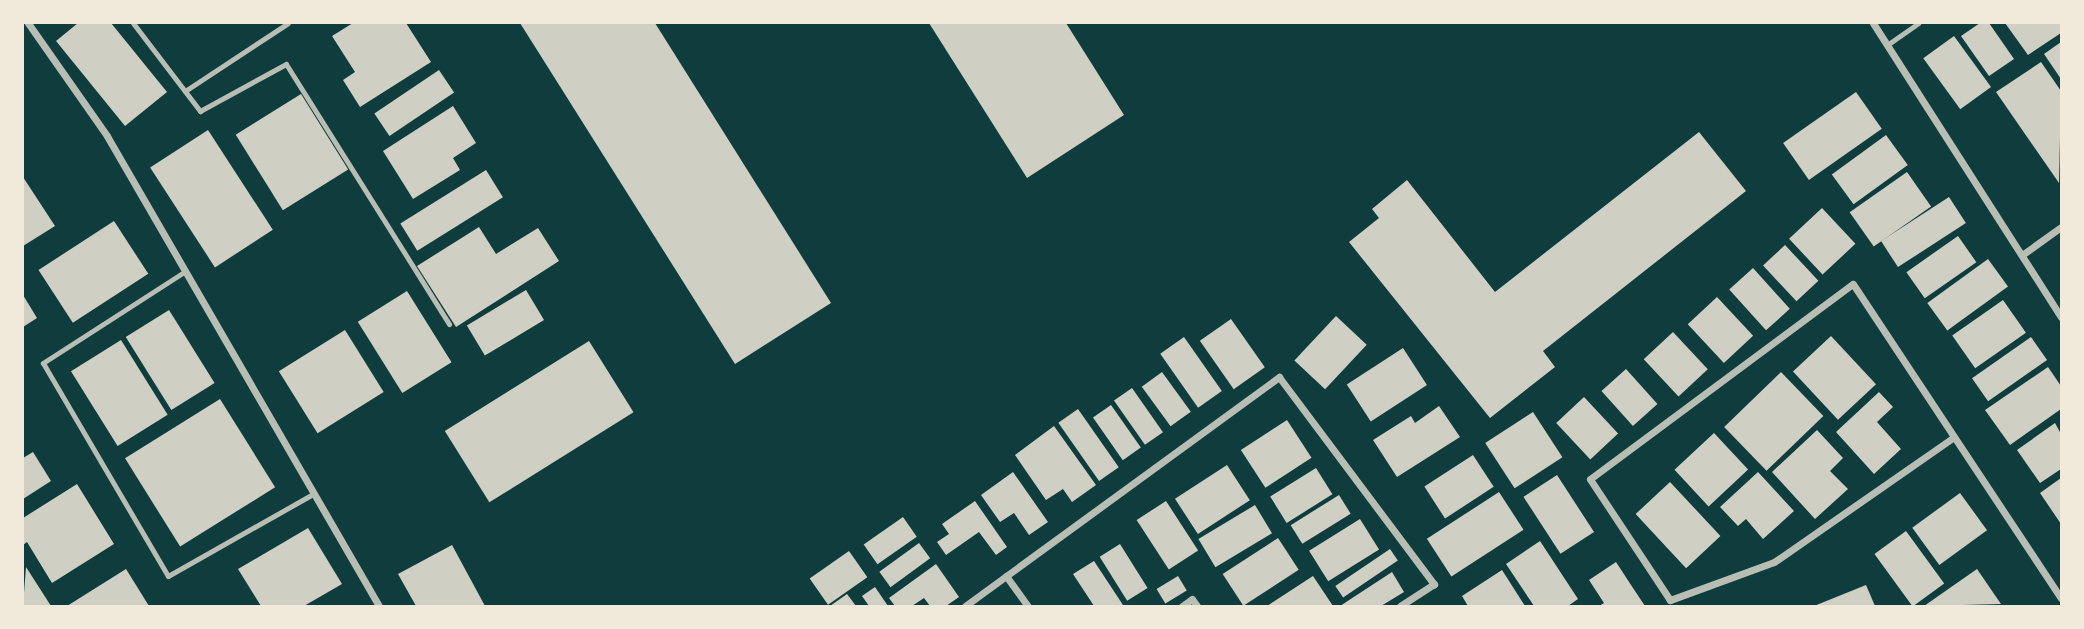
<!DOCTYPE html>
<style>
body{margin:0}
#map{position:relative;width:2084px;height:629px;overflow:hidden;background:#0f3d3e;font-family:Inter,sans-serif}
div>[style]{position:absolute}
.building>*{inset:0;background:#cfcfc3;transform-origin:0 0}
.service>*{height:5px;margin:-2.5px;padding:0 2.5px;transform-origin:2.5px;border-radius:2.5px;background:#b8beb3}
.minor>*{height:7px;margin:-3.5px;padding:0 3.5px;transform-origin:3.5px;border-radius:3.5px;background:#b8beb3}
span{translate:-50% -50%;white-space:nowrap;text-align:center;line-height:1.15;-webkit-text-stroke:6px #f1e9da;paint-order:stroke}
.frame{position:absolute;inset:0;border:24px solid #f1e9da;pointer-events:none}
</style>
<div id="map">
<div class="building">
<div style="clip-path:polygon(78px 23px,111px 23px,167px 92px,125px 126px,56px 41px)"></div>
<div style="clip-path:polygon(353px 23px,406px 23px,431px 62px,360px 107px,343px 80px,355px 72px,332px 36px)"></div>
<div style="clip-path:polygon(520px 23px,655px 23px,831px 303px,735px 364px)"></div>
<div style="clip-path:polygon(929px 23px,1066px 23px,1124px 115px,1027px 178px)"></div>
<div style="clip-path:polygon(1980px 23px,1989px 23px,2014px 59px,1989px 76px,1961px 36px)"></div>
<div style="clip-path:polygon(2005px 23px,2061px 23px,2061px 33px,2028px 55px)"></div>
<div style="left:1954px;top:36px;width:63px;height:38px;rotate:54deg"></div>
<div style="clip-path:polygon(2061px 42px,2061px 79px,2044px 54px)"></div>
<div style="clip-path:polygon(2041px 62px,2061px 91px,2059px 183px,1996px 92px)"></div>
<div style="left:439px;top:70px;width:27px;height:78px;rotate:56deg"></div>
<div style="left:1856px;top:92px;width:45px;height:89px;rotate:55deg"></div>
<div style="left:301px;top:94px;width:89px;height:77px;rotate:58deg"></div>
<div style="clip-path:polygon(453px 106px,476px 143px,453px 158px,460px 170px,413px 199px,383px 151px)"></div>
<div style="left:208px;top:130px;width:119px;height:69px;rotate:57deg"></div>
<div style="clip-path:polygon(1699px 132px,1746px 191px,1543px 351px,1555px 367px,1490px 418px,1349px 242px,1379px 218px,1372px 209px,1407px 180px,1495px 292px)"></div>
<div style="left:1886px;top:135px;width:37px;height:67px;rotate:54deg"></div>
<div style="left:486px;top:170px;width:32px;height:101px;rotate:58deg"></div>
<div style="left:1907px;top:172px;width:42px;height:70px;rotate:55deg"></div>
<div style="clip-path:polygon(23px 177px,55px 226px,23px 246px)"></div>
<div style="left:1949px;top:197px;width:31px;height:81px;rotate:57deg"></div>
<div style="left:1822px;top:208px;width:49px;height:45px;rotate:47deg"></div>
<div style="left:114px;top:221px;width:63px;height:90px;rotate:57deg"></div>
<div style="clip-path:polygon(479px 227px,496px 254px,538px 228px,559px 261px,456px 327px,417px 266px)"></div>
<div style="left:1958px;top:236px;width:32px;height:63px;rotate:55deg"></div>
<div style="left:1785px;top:245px;width:49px;height:30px;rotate:47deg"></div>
<div style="left:1988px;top:259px;width:34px;height:75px;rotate:54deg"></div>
<div style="left:1753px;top:268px;width:55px;height:32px;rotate:48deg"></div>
<div style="left:526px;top:290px;width:35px;height:69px;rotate:59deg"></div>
<div style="left:407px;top:291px;width:84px;height:58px;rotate:58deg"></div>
<div style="clip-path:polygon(23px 295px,37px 318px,23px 327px)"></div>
<div style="left:1717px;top:297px;width:53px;height:40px;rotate:47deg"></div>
<div style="left:2003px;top:300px;width:40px;height:62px;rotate:55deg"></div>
<div style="left:169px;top:310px;width:86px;height:51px;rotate:58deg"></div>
<div style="left:1336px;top:316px;width:42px;height:61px;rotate:43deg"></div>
<div style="left:1231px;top:319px;width:59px;height:38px;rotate:55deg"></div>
<div style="left:345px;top:330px;width:73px;height:78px;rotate:58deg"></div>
<div style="left:1673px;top:332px;width:51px;height:40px;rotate:47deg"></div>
<div style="left:1831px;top:336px;width:66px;height:52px;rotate:47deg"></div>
<div style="left:1184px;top:337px;width:66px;height:29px;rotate:55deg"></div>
<div style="left:2031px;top:337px;width:28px;height:72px;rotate:55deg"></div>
<div style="left:121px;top:340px;width:88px;height:59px;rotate:58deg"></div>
<div style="left:589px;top:341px;width:84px;height:170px;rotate:58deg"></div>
<div style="left:1403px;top:348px;width:44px;height:67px;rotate:57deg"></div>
<div style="clip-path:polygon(2048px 367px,2061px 386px,2061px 409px,2010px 445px,1985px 410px)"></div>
<div style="left:1626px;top:369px;width:47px;height:33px;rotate:48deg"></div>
<div style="left:1162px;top:372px;width:49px;height:25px;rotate:54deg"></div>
<div style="left:1781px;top:372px;width:61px;height:79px;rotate:46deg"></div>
<div style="left:1132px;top:388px;width:54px;height:22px;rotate:55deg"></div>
<div style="clip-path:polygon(1879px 392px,1893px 407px,1877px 422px,1901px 449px,1874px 474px,1836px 432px)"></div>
<div style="left:1584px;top:397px;width:50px;height:38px;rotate:47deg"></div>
<div style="left:220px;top:399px;width:104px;height:112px;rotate:58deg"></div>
<div style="left:1111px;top:405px;width:52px;height:22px;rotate:55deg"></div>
<div style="clip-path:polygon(1439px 406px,1460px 437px,1397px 477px,1373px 440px,1411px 416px,1415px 423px)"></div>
<div style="left:1078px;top:409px;width:71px;height:24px;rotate:55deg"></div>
<div style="left:1533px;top:412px;width:54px;height:57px;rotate:57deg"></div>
<div style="left:1287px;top:420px;width:45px;height:55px;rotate:57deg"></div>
<div style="clip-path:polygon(2055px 423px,2061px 434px,2061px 469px,2040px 483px,2017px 450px)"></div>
<div style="clip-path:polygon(1054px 426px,1096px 485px,1072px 502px,1063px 489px,1046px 500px,1015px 455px)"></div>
<div style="clip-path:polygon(1817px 430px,1843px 458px,1830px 471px,1848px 489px,1815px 519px,1772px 472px)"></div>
<div style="left:1714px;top:433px;width:50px;height:54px;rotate:47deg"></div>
<div style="clip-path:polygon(33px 452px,51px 481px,23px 499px,23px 458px)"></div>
<div style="left:1473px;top:455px;width:38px;height:58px;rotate:57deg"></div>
<div style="left:1227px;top:465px;width:42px;height:62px;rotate:57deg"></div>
<div style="left:1316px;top:468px;width:31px;height:54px;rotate:58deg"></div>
<div style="clip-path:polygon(1013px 472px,1048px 522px,1029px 535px,1014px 513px,1000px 522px,981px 495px)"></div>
<div style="clip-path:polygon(1758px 472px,1794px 511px,1763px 539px,1746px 519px,1738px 526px,1720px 507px)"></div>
<div style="left:1557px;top:475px;width:68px;height:40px;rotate:57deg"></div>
<div style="clip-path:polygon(2061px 478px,2061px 524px,2040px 493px)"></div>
<div style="left:1670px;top:482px;width:74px;height:47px;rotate:47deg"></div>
<div style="clip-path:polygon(77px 484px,114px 544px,52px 583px,27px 542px,23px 545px,23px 518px)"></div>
<div style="left:1499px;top:492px;width:45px;height:86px;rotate:57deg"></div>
<div style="left:1960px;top:493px;width:46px;height:59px;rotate:54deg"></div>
<div style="left:1339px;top:495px;width:22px;height:57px;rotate:58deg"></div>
<div style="clip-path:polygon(975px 501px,1007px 547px,996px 555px,979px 532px,946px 555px,937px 542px,949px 534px,942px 524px)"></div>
<div style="left:1166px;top:501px;width:59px;height:35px;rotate:57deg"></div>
<div style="left:1255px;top:505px;width:33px;height:66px;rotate:59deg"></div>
<div style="left:903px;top:517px;width:24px;height:48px;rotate:55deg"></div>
<div style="left:1360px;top:519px;width:36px;height:60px;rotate:58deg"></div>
<div style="clip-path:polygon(308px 528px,342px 584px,304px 606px,261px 606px,238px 569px)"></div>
<div style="left:1906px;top:531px;width:65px;height:39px;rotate:54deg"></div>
<div style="left:1278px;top:538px;width:38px;height:66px;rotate:57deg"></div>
<div style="clip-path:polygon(1540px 541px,1578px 599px,1568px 606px,1534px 606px,1506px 564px)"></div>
<div style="left:919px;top:543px;width:19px;height:49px;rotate:54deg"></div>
<div style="left:1120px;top:544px;width:52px;height:24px;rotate:58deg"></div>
<div style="clip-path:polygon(452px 545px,485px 606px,416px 606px,398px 574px)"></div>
<div style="left:1390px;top:549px;width:14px;height:66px;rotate:56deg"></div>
<div style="left:849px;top:551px;width:32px;height:48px;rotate:55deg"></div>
<div style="clip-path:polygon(1094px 561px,1123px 605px,1120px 606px,1094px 606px,1073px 574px)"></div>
<div style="clip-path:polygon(1616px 562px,1631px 585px,1645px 606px,1599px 606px,1604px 603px,1589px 580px)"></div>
<div style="clip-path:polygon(936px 564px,959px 597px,946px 606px,930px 606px,924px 598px,912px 606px,895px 606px,889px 598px)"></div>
<div style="clip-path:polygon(26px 567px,51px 606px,23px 606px)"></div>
<div style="clip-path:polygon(126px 569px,149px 606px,67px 606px)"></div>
<div style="clip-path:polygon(1977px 569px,2001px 604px,1924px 606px)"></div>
<div style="clip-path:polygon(1502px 570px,1525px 606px,1468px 606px,1462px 596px)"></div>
<div style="clip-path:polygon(1392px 572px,1404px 592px,1381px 606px,1340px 606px)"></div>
<div style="left:1178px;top:576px;width:17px;height:25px;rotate:59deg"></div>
<div style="clip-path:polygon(1313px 576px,1333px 606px,1267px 606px)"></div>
<div style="clip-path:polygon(1866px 585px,1875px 606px,1814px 606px)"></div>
<div style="clip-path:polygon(875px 587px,888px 606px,869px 606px,862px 596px)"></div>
<div style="clip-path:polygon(847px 594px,856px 606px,830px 606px)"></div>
</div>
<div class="service">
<div style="left:133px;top:23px;width:111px;rotate:52.7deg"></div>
<div style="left:200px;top:111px;width:98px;rotate:-28.7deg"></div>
<div style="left:286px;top:64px;width:307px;rotate:57.9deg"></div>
<div style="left:1887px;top:45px;width:38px;rotate:-35deg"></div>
<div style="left:185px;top:91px;width:123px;rotate:-33.4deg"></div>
<div style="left:184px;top:272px;width:168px;rotate:147.2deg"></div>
<div style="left:43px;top:363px;width:247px;rotate:59.6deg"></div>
<div style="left:168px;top:576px;width:164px;rotate:-29.5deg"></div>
</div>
<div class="minor">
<div style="left:28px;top:23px;width:138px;rotate:55deg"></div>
<div style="left:107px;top:136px;width:543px;rotate:59.94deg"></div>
<div style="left:1873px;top:23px;width:349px;rotate:57.4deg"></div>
<div style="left:2022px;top:255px;width:48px;rotate:-35.7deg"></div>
<div style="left:1954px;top:437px;width:219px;rotate:145.2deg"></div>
<div style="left:1774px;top:562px;width:111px;rotate:159.9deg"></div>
<div style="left:1670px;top:600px;width:145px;rotate:-123.5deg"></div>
<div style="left:1590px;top:479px;width:327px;rotate:-36.6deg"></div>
<div style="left:1853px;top:284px;width:377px;rotate:56.5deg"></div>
<div style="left:1006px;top:576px;width:37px;rotate:54deg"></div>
<div style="left:965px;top:606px;width:389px;rotate:-36.1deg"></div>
<div style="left:1279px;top:377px;width:259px;rotate:53.2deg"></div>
<div style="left:1434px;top:584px;width:40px;rotate:147.1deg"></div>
<div style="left:1182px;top:606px;width:12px;rotate:-35deg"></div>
<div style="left:1192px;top:599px;width:9px;rotate:54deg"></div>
</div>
<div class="frame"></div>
</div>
